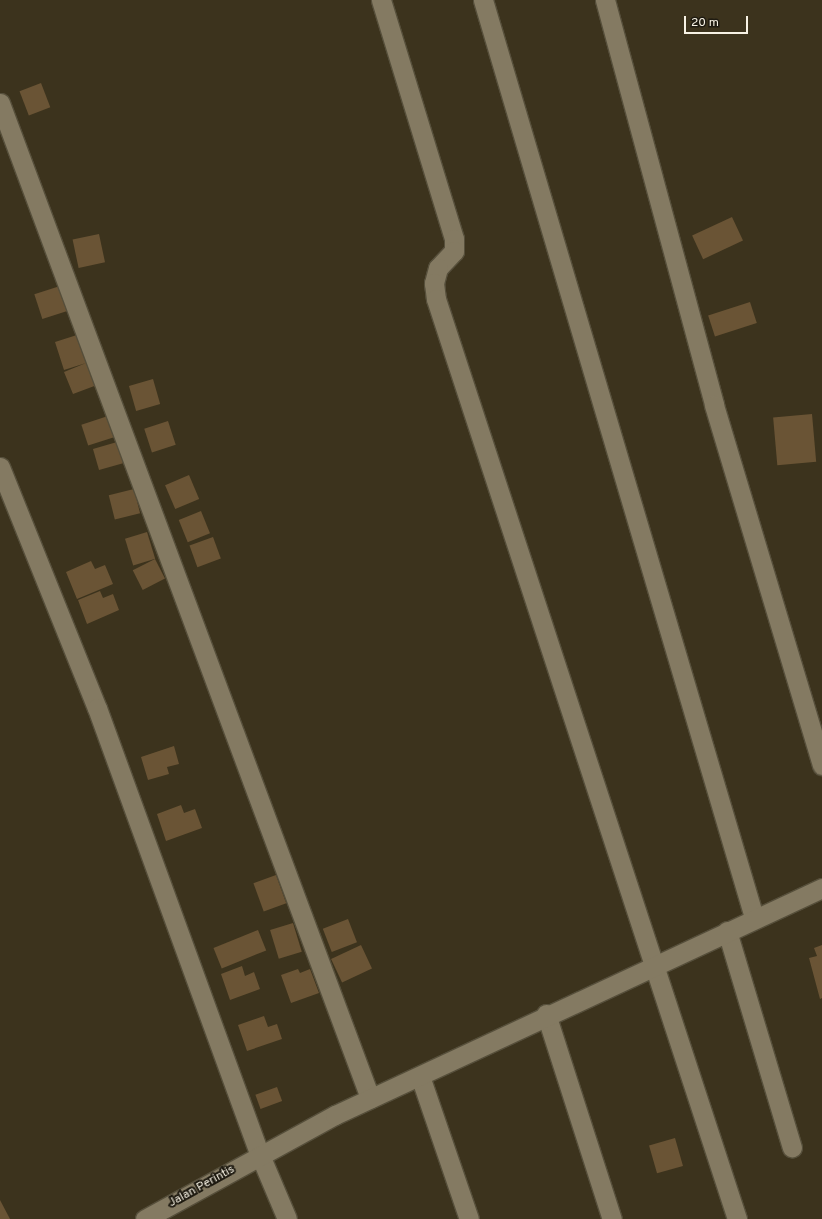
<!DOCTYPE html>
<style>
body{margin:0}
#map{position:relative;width:822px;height:1219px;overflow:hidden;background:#3c331d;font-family:Overpass,sans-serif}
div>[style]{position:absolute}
.building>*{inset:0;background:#6a5435;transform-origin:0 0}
.roads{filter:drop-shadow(1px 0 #564f3b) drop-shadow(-1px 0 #564f3b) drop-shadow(0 1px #564f3b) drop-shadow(0 -1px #564f3b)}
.minor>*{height:19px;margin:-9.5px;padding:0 9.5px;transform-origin:9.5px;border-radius:9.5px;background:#847a62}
span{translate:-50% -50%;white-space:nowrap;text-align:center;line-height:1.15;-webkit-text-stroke:4px #1f1b11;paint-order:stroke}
.street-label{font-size:12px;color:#f7f2e4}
.scale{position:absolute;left:684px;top:16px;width:64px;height:18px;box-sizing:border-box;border:2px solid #f7f2e4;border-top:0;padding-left:5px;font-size:12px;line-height:14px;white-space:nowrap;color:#f7f2e4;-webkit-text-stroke:3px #1f1b11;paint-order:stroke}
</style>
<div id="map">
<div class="building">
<div style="left:41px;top:83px;width:26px;height:23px;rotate:69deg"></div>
<div style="left:732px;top:217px;width:26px;height:44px;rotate:65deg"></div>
<div style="left:99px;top:234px;width:29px;height:27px;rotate:78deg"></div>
<div style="left:60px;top:286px;width:26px;height:27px;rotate:72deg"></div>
<div style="left:750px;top:302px;width:22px;height:44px;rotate:72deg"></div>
<div style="clip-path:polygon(80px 334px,97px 385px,73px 394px,64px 372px,86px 363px,64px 370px,55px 342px)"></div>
<div style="left:153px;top:379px;width:26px;height:25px;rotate:74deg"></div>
<div style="left:812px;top:414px;width:48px;height:39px;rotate:85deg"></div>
<div style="left:108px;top:416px;width:22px;height:28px;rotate:72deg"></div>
<div style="left:168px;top:421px;width:25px;height:25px;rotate:72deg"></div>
<div style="left:117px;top:442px;width:22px;height:25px;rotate:74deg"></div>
<div style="left:189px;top:475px;width:26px;height:26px;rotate:67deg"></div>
<div style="left:134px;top:489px;width:25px;height:26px;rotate:76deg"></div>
<div style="left:201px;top:511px;width:24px;height:24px;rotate:68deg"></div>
<div style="left:147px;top:532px;width:28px;height:23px;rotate:73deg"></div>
<div style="left:213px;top:537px;width:23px;height:25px;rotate:70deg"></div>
<div style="left:155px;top:559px;width:22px;height:25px;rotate:63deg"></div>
<div style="clip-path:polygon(91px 561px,95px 569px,105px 565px,113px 584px,77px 599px,66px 572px)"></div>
<div style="clip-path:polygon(100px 591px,103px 598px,113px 594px,119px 610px,87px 624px,78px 600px)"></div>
<div style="clip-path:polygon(174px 746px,179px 764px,167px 767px,169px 774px,148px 780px,141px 757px)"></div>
<div style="clip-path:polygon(181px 805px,184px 813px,195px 809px,202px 828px,166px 841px,157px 814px)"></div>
<div style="left:276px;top:875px;width:30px;height:24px;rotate:70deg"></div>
<div style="left:348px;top:919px;width:25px;height:27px;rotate:69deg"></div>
<div style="left:293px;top:923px;width:30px;height:24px;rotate:73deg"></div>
<div style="left:258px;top:930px;width:22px;height:48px;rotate:68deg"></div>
<div style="left:361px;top:945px;width:26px;height:33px;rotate:65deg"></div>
<div style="clip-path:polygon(822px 945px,822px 998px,820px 999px,809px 958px,817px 956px,814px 948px)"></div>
<div style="clip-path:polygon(242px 966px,245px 976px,254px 972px,260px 989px,230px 1000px,221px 974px)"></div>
<div style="clip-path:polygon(298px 969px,300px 973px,310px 969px,319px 993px,291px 1003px,281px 975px)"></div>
<div style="clip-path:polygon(264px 1016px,268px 1027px,277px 1024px,282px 1039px,247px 1051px,238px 1025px)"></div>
<div style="left:277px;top:1087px;width:15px;height:23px;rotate:70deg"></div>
<div style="left:675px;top:1138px;width:29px;height:27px;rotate:74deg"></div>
<div style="clip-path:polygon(0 1200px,10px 1219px,0 1219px)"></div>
</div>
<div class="roads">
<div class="minor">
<div style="left:381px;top:0;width:250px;rotate:73deg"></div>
<div style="left:454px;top:239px;width:12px;rotate:90deg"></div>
<div style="left:454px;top:251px;width:23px;rotate:133deg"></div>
<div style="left:438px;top:268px;width:16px;rotate:105deg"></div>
<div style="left:434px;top:283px;width:16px;rotate:83deg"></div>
<div style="left:436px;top:299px;width:968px;rotate:71.88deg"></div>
<div style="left:483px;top:0;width:956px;rotate:73.54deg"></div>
<div style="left:605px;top:0;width:419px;rotate:74.9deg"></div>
<div style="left:714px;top:405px;width:376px;rotate:73.3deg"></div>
<div style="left:0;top:103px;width:1062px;rotate:69.6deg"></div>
<div style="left:0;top:467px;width:260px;rotate:68.1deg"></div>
<div style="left:97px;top:708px;width:476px;rotate:70deg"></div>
<div style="left:260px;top:1155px;width:69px;rotate:67.1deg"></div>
<div style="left:727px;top:931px;width:226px;rotate:73.3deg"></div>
<div style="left:546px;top:1014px;width:215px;rotate:72.2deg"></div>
<div style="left:420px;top:1076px;width:151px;rotate:71.1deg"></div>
<div style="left:145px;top:1219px;width:217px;rotate:-28.7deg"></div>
<div style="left:335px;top:1115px;width:537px;rotate:-24.99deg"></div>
</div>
</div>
<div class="street-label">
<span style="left:202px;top:1187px;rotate:-29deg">Jalan Perintis</span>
</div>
<div class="scale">20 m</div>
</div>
